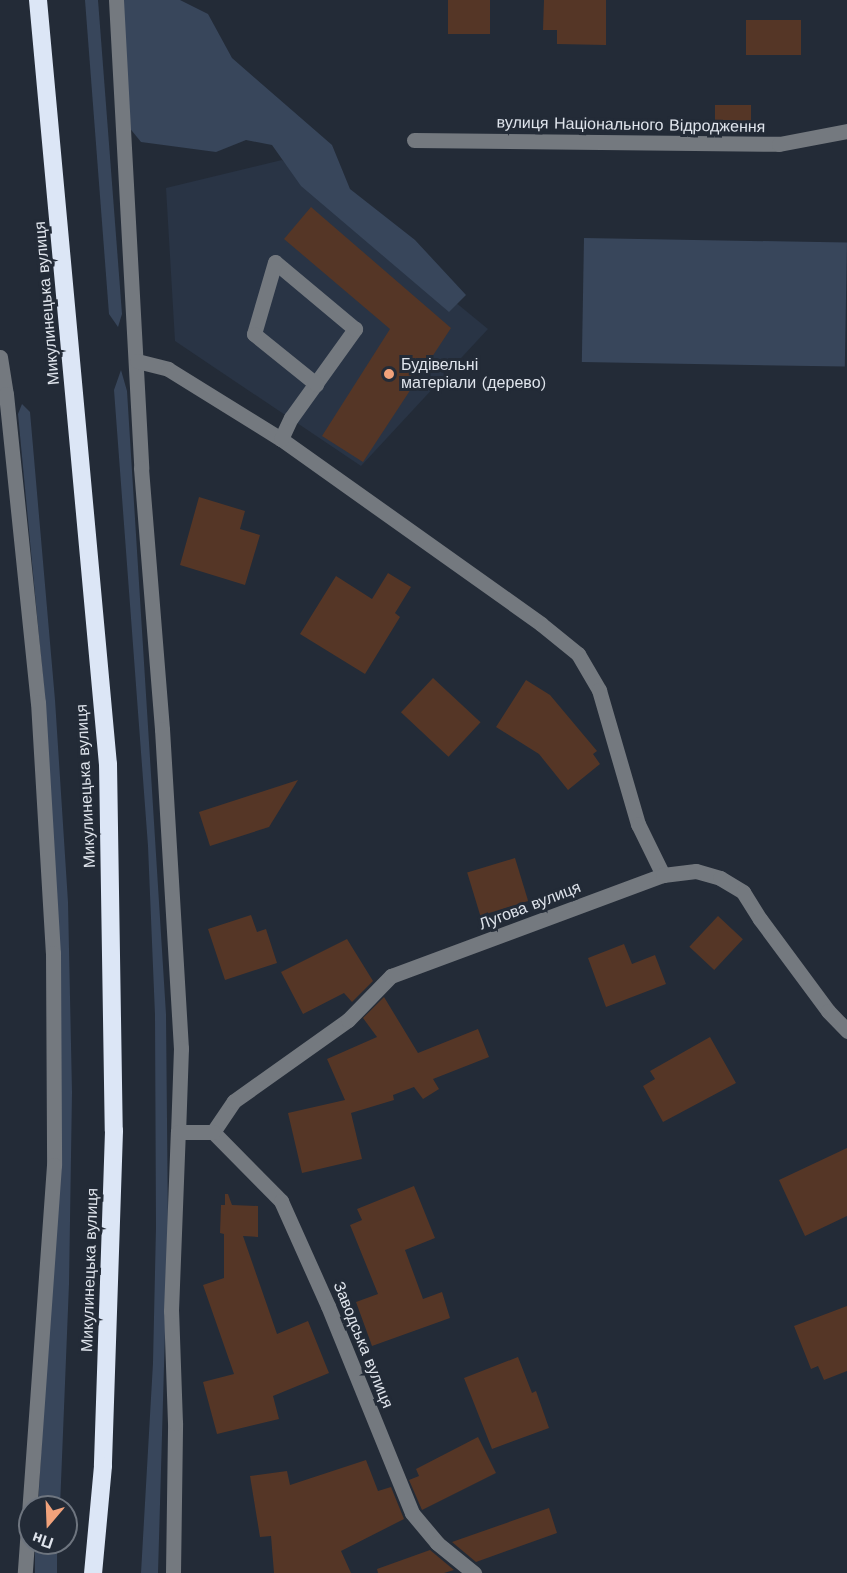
<!DOCTYPE html>
<meta charset="utf-8">
<style>
body{margin:0}
#map{position:relative;width:847px;height:1573px;overflow:hidden;background:#232b37;font-family:"Work Sans",sans-serif}
div>[style]{position:absolute}
.built>*{inset:0;background:#293445}
.green>*{inset:0;background:#38465b;transform-origin:0 0}
.building>*{inset:0;background:#553626;transform-origin:0 0}
.minor>*{height:15px;margin:-7.5px;padding:0 7.5px;transform-origin:7.5px;border-radius:7.5px;background:#74797f}
.highway>*{height:18px;margin:-9px;padding:0 9px;transform-origin:9px;border-radius:9px;background:#dce6f6}
.dots>*{width:16px;height:16px;translate:-50% -50%;box-sizing:border-box;border:3px solid #232b37;border-radius:50%}
span{translate:-50% -50%;white-space:nowrap;text-align:center;line-height:1.15;-webkit-text-stroke:6px #232b37;paint-order:stroke}
.street-label{font-size:16px;color:#dfe4ec}
.poi-label{font-size:16px;color:#dfe4ec}
.left{translate:0 -50%;text-align:left}
.north{position:absolute;left:18px;top:1495px;width:60px;height:60px;box-sizing:border-box;background:#232b37;border:2px solid #6e757f;border-radius:50%;rotate:199deg;font-size:16px;font-weight:700;line-height:24px;text-align:center;color:#dfe4ec}
.north::after{content:'';display:block;margin:auto;width:21px;height:27px;background:#f1a27b;clip-path:polygon(50% 0,100% 100%,50% 72%,0 100%)}
</style>
<div id="map">
<div class="built">
<div style="clip-path:polygon(282px 160px,488px 329px,361px 466px,175px 341px,166px 188px)"></div>
</div>
<div class="green">
<div style="clip-path:polygon(85px 0,98px 0,122px 314px,118px 327px,109px 314px)"></div>
<div style="clip-path:polygon(110px 0,180px 0,208px 14px,232px 58px,332px 145px,350px 189px,415px 240px,466px 295px,449px 312px,301px 186px,272px 145px,246px 140px,216px 152px,141px 142px,128px 126px)"></div>
<div style="left:584px;top:238px;width:263px;height:124px;rotate:1deg"></div>
<div style="clip-path:polygon(121px 370px,127px 391px,166px 1014px,168px 1228px,158px 1573px,141px 1573px,153px 1363px,156px 1227px,155px 1015px,148px 846px,114px 390px)"></div>
<div style="clip-path:polygon(22px 404px,30px 412px,55px 700px,68px 902px,72px 1092px,69px 1284px,60px 1507px,38px 1507px,61px 1091px,57px 902px,45px 700px,18px 414px)"></div>
<div style="left:35px;top:1543px;width:22px;height:30px"></div>
</div>
<div class="building">
<div style="left:448px;top:0;width:42px;height:34px"></div>
<div style="clip-path:polygon(544px 0,606px 0,606px 45px,557px 44px,557px 30px,543px 30px)"></div>
<div style="left:801px;top:20px;width:35px;height:55px;rotate:90deg"></div>
<div style="left:715px;top:105px;width:36px;height:27px"></div>
<div style="clip-path:polygon(311px 207px,451px 328px,363px 462px,322px 436px,390px 329px,284px 239px)"></div>
<div style="clip-path:polygon(199px 497px,245px 511px,240px 529px,260px 535px,245px 585px,180px 565px)"></div>
<div style="clip-path:polygon(388px 573px,411px 587px,395px 613px,400px 617px,365px 674px,300px 634px,336px 576px,372px 599px)"></div>
<div style="left:433px;top:678px;width:65px;height:47px;rotate:43deg"></div>
<div style="clip-path:polygon(526px 680px,550px 695px,597px 751px,593px 754px,600px 764px,568px 790px,539px 754px,496px 727px)"></div>
<div style="clip-path:polygon(298px 780px,269px 827px,210px 846px,199px 812px)"></div>
<div style="left:515px;top:858px;width:45px;height:50px;rotate:73deg"></div>
<div style="clip-path:polygon(251px 915px,257px 932px,266px 929px,277px 963px,225px 980px,208px 929px)"></div>
<div style="left:718px;top:916px;width:34px;height:42px;rotate:43deg"></div>
<div style="clip-path:polygon(347px 939px,373px 981px,352px 1002px,344px 993px,303px 1014px,281px 972px)"></div>
<div style="clip-path:polygon(624px 944px,632px 964px,655px 955px,666px 984px,606px 1007px,588px 958px)"></div>
<div style="clip-path:polygon(384px 997px,418px 1053px,478px 1029px,489px 1057px,433px 1079px,439px 1089px,423px 1099px,414px 1087px,393px 1095px,394px 1100px,351px 1113px,362px 1159px,302px 1173px,288px 1113px,345px 1100px,327px 1059px,377px 1037px,363px 1018px)"></div>
<div style="clip-path:polygon(710px 1037px,736px 1083px,663px 1122px,643px 1086px,655px 1079px,650px 1071px)"></div>
<div style="clip-path:polygon(847px 1148px,847px 1216px,805px 1236px,779px 1180px)"></div>
<div style="clip-path:polygon(414px 1186px,435px 1238px,405px 1250px,423px 1299px,442px 1292px,450px 1318px,372px 1346px,356px 1302px,378px 1294px,350px 1225px,362px 1220px,357px 1209px)"></div>
<div style="clip-path:polygon(225px 1194px,228px 1194px,232px 1205px,258px 1206px,258px 1237px,243px 1236px,277px 1334px,308px 1321px,329px 1373px,273px 1396px,279px 1419px,217px 1434px,203px 1382px,234px 1374px,203px 1285px,224px 1278px,224px 1234px,220px 1233px,221px 1205px,225px 1205px)"></div>
<div style="clip-path:polygon(847px 1306px,847px 1371px,824px 1380px,818px 1366px,811px 1369px,794px 1326px)"></div>
<div style="clip-path:polygon(518px 1357px,532px 1393px,536px 1391px,549px 1428px,492px 1449px,464px 1378px)"></div>
<div style="clip-path:polygon(478px 1437px,496px 1473px,422px 1510px,409px 1480px,419px 1476px,416px 1469px)"></div>
<div style="clip-path:polygon(366px 1460px,378px 1491px,391px 1487px,404px 1519px,341px 1551px,351px 1573px,274px 1573px,271px 1536px,260px 1537px,250px 1476px,287px 1471px,290px 1485px)"></div>
<div style="clip-path:polygon(549px 1508px,557px 1533px,476px 1562px,452px 1542px)"></div>
<div style="clip-path:polygon(430px 1550px,454px 1570px,444px 1573px,378px 1573px,377px 1569px)"></div>
</div>
<div class="minor">
<div style="left:116px;top:0;width:469px;rotate:86.9deg"></div>
<div style="left:141px;top:468px;width:262px;rotate:85.4deg"></div>
<div style="left:162px;top:729px;width:320px;rotate:86.6deg"></div>
<div style="left:181px;top:1048px;width:84px;rotate:92deg"></div>
<div style="left:414px;top:140px;width:365px;rotate:0.6deg"></div>
<div style="left:779px;top:144px;width:69px;rotate:-10.8deg"></div>
<div style="left:0;top:357px;width:37px;rotate:81deg"></div>
<div style="left:6px;top:394px;width:310px;rotate:84.1deg"></div>
<div style="left:38px;top:702px;width:251px;rotate:86.6deg"></div>
<div style="left:53px;top:953px;width:212px;rotate:89.7deg"></div>
<div style="left:54px;top:1165px;width:409px;rotate:94.1deg"></div>
<div style="left:137px;top:361px;width:32px;rotate:14deg"></div>
<div style="left:168px;top:369px;width:133px;rotate:31.8deg"></div>
<div style="left:281px;top:439px;width:319px;rotate:35.4deg"></div>
<div style="left:541px;top:624px;width:48px;rotate:39deg"></div>
<div style="left:578px;top:654px;width:42px;rotate:59.7deg"></div>
<div style="left:599px;top:690px;width:140px;rotate:73.8deg"></div>
<div style="left:638px;top:824px;width:57px;rotate:63.9deg"></div>
<div style="left:281px;top:439px;width:23px;rotate:-65deg"></div>
<div style="left:291px;top:418px;width:110px;rotate:-54.3deg"></div>
<div style="left:355px;top:329px;width:104px;rotate:-140.1deg"></div>
<div style="left:275px;top:262px;width:75px;rotate:106.3deg"></div>
<div style="left:254px;top:334px;width:80px;rotate:38.9deg"></div>
<div style="left:213px;top:1132px;width:37px;rotate:-56deg"></div>
<div style="left:234px;top:1101px;width:140px;rotate:-35.4deg"></div>
<div style="left:348px;top:1020px;width:62px;rotate:-45.7deg"></div>
<div style="left:391px;top:976px;width:290px;rotate:-20.4deg"></div>
<div style="left:663px;top:875px;width:33px;rotate:-7deg"></div>
<div style="left:696px;top:871px;width:25px;rotate:16deg"></div>
<div style="left:720px;top:878px;width:27px;rotate:31deg"></div>
<div style="left:743px;top:892px;width:32px;rotate:58deg"></div>
<div style="left:760px;top:919px;width:114px;rotate:53.5deg"></div>
<div style="left:828px;top:1011px;width:28px;rotate:46deg"></div>
<div style="left:213px;top:1132px;width:97px;rotate:45.4deg"></div>
<div style="left:281px;top:1201px;width:115px;rotate:65.9deg"></div>
<div style="left:328px;top:1306px;width:223px;rotate:67.9deg"></div>
<div style="left:412px;top:1513px;width:39px;rotate:50deg"></div>
<div style="left:437px;top:1543px;width:48px;rotate:39deg"></div>
<div style="left:173px;top:1573px;width:150px;rotate:-89.2deg"></div>
<div style="left:175px;top:1423px;width:112px;rotate:-92deg"></div>
<div style="left:171px;top:1311px;width:179px;rotate:-87.8deg"></div>
<div style="left:178px;top:1132px;width:35px"></div>
</div>
<div class="highway">
<div style="left:38px;top:0;width:767px;rotate:84.77deg"></div>
<div style="left:108px;top:764px;width:367px;rotate:89.1deg"></div>
<div style="left:114px;top:1131px;width:335px;rotate:91.9deg"></div>
<div style="left:103px;top:1466px;width:107px;rotate:95.3deg"></div>
</div>
<div class="dots">
<div style="left:389px;top:374px;background:#f1a27b"></div>
</div>
<div class="street-label">
<span style="left:631px;top:125px;rotate:1deg">вулиця Національного Відродження</span>
<span style="left:47px;top:303px;rotate:-95deg">Микулинецька вулиця</span>
<span style="left:86px;top:786px;rotate:-93deg">Микулинецька вулиця</span>
<span style="left:530px;top:906px;rotate:-21deg">Лугова вулиця</span>
<span style="left:90px;top:1270px;rotate:-88deg">Микулинецька вулиця</span>
<span style="left:363px;top:1345px;rotate:68deg">Заводська вулиця</span>
</div>
<div class="poi-label">
<span class="left" style="left:401px;top:374px">Будівельні<br>матеріали (дерево)</span>
</div>
<div class="north">Пн</div>
</div>
